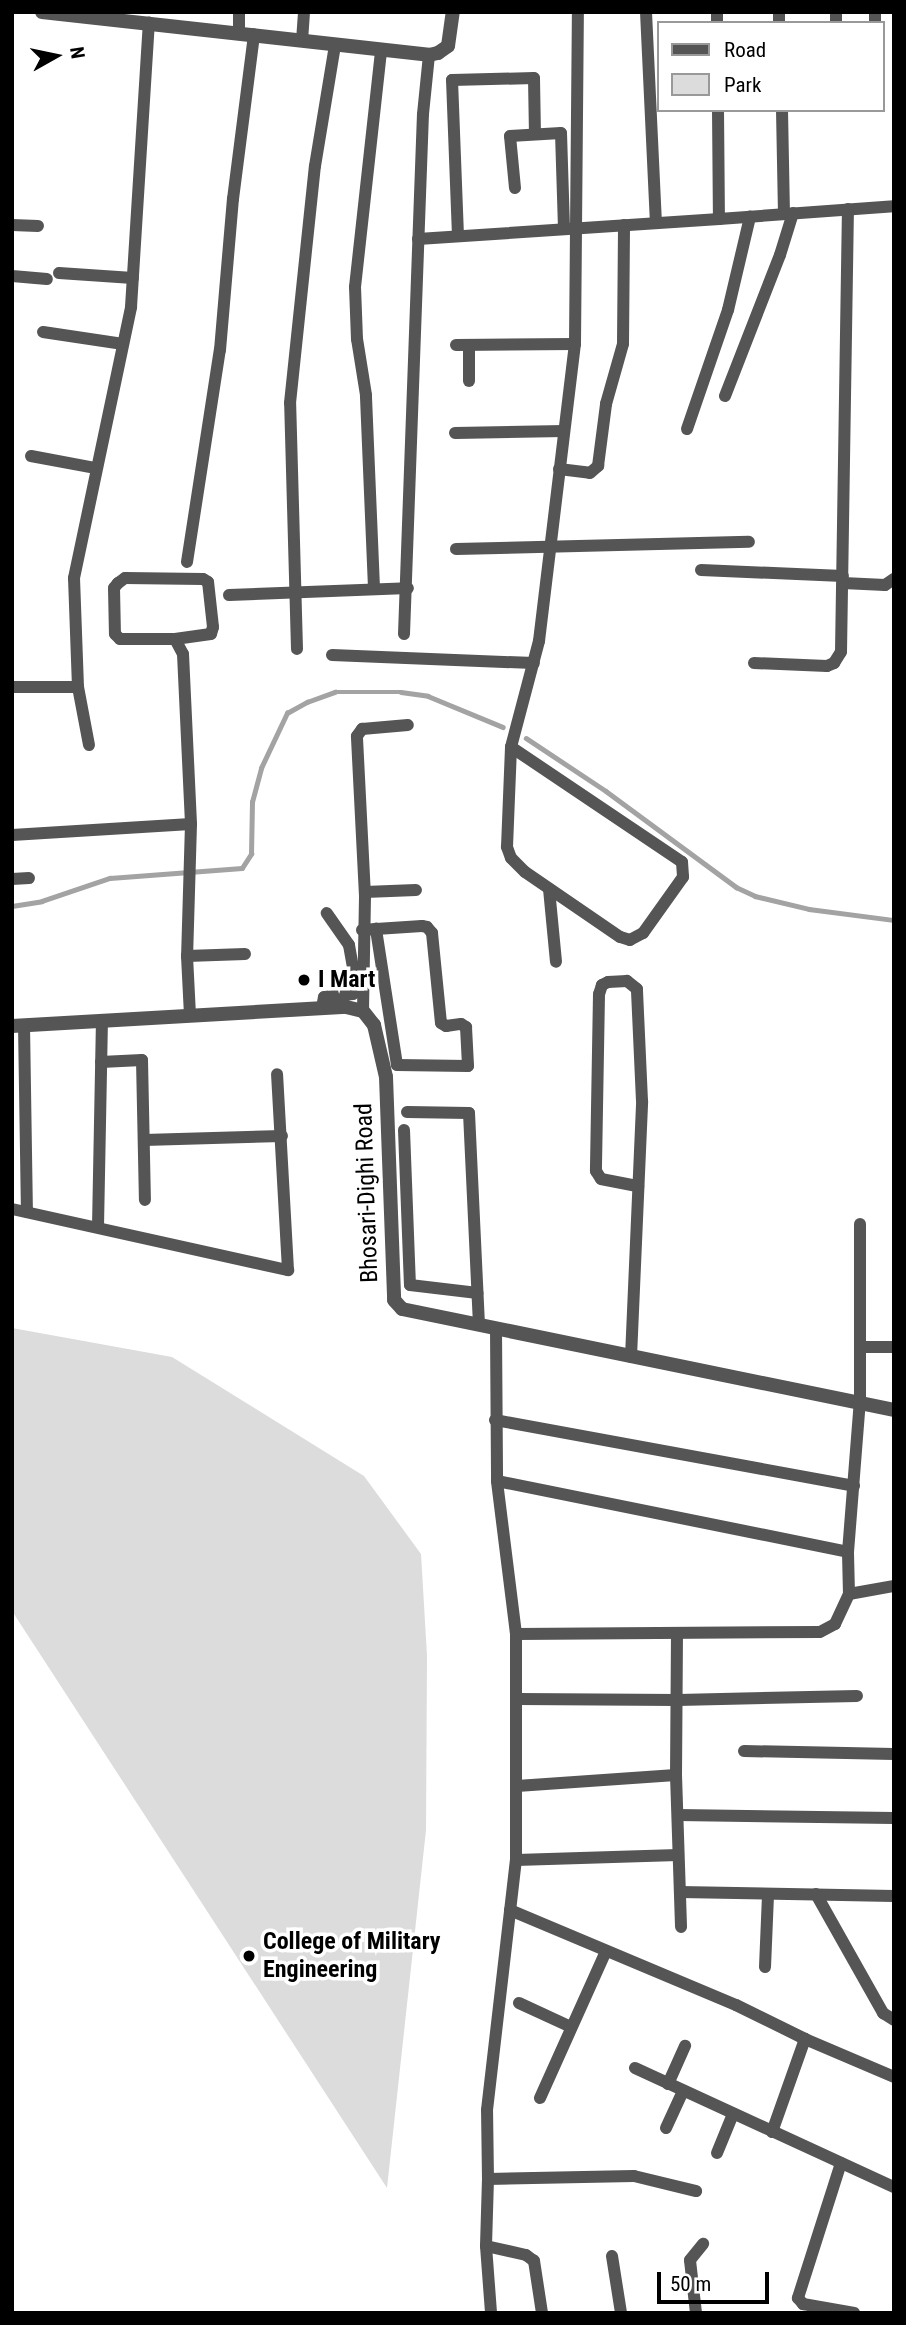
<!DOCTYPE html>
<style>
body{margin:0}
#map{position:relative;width:906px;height:2325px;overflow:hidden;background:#fff;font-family:"Roboto Condensed",sans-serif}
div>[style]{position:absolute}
.green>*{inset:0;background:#dcdcdc}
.stream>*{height:4.5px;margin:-2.25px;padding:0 2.25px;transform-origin:2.25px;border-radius:2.25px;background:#a3a3a3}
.minor>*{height:12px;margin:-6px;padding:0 6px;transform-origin:6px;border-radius:6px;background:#555}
.tertiary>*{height:14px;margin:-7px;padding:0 7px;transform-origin:7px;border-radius:7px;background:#555}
.dots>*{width:19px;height:19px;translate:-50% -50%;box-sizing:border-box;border:4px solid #fff;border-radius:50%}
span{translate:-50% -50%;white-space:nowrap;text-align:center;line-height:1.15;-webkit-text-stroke:7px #fff;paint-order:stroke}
.poi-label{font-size:24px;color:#000;font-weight:700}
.left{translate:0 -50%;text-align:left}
.street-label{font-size:24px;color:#000}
.frame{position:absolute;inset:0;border:14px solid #000;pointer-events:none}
.legend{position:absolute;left:657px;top:21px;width:228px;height:91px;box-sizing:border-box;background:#fff;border:2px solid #999;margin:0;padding:9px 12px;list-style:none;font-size:21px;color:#000}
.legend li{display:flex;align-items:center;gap:14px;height:35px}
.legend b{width:35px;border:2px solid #999}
.north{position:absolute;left:21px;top:21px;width:70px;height:70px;-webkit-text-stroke:5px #fff;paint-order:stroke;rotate:81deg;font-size:19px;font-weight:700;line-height:28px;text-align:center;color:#000}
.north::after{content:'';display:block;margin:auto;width:24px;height:32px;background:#000;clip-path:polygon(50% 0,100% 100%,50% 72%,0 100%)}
.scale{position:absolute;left:657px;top:2272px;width:112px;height:32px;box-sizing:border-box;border:4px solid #000;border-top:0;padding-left:9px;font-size:21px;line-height:24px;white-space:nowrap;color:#000;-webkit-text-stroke:5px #fff;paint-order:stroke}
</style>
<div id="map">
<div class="green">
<div style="clip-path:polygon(12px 1328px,172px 1357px,364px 1476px,421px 1554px,427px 1656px,426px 1830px,387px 2188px,12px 1611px)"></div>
</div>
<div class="stream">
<div style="left:526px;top:738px;width:96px;rotate:33.5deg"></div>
<div style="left:606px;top:791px;width:162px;rotate:36.4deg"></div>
<div style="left:736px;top:887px;width:21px;rotate:25deg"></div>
<div style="left:755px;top:896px;width:56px;rotate:13.5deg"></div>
<div style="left:809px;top:909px;width:86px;rotate:7.4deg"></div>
<div style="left:12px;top:906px;width:30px;rotate:-9deg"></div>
<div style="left:42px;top:901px;width:72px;rotate:-18.7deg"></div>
<div style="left:110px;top:878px;width:132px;rotate:-4.3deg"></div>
<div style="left:242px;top:868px;width:17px;rotate:-57deg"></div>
<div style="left:251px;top:854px;width:52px;rotate:-88.9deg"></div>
<div style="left:252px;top:802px;width:35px;rotate:-75deg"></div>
<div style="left:261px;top:768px;width:61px;rotate:-64.7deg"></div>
<div style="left:287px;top:713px;width:23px;rotate:-29deg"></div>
<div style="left:307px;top:702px;width:30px;rotate:-20deg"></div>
<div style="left:335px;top:692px;width:66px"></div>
<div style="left:401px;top:692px;width:27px;rotate:8deg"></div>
<div style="left:428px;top:696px;width:81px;rotate:22.5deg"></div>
</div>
<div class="minor">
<div style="left:239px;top:12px;width:21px;rotate:90deg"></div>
<div style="left:646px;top:12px;width:211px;rotate:87.3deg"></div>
<div style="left:717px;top:12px;width:11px;rotate:90deg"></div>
<div style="left:779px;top:12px;width:11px;rotate:90deg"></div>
<div style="left:836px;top:12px;width:11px;rotate:90deg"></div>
<div style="left:875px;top:12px;width:11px;rotate:90deg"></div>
<div style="left:302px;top:41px;width:29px;rotate:-86deg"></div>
<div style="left:718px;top:110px;width:109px;rotate:89.5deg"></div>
<div style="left:719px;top:219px;width:175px;rotate:-4.2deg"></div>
<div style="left:782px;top:110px;width:104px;rotate:88.9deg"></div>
<div style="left:515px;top:188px;width:52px;rotate:-95.5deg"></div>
<div style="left:510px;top:136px;width:51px;rotate:-3.4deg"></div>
<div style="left:561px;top:133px;width:96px;rotate:88.2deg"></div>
<div style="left:12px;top:225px;width:26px;rotate:2deg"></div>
<div style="left:458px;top:236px;width:156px;rotate:-92.2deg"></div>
<div style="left:452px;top:80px;width:82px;rotate:-1.4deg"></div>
<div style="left:534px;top:78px;width:56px;rotate:89deg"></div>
<div style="left:418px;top:239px;width:302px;rotate:-3.8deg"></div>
<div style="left:59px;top:273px;width:74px;rotate:3.9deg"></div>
<div style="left:12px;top:276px;width:35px;rotate:5deg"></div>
<div style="left:43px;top:332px;width:81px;rotate:8.5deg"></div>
<div style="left:456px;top:345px;width:119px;rotate:-0.5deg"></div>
<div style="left:469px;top:345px;width:36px;rotate:90deg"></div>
<div style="left:725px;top:396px;width:151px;rotate:-68.7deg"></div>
<div style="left:780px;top:255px;width:44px;rotate:-72.8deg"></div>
<div style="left:687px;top:429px;width:126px;rotate:-71deg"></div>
<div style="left:728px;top:310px;width:96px;rotate:-76.7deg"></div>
<div style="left:455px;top:433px;width:109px;rotate:-1.1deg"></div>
<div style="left:31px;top:456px;width:66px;rotate:10.5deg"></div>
<div style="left:559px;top:469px;width:31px;rotate:7deg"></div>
<div style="left:590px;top:473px;width:11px;rotate:-41deg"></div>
<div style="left:598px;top:466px;width:63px;rotate:-82.6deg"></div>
<div style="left:606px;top:404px;width:62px;rotate:-74.2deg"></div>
<div style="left:623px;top:344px;width:119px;rotate:-89.5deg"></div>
<div style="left:456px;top:549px;width:293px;rotate:-1.4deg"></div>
<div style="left:187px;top:562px;width:215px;rotate:-81.2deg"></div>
<div style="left:220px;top:350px;width:152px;rotate:-85.1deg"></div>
<div style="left:233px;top:199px;width:166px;rotate:-82.7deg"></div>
<div style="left:701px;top:570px;width:142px;rotate:2.4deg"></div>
<div style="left:843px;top:583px;width:42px;rotate:2.7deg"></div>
<div style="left:885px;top:585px;width:11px;rotate:-34deg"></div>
<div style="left:374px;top:588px;width:193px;rotate:-92.4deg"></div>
<div style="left:366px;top:395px;width:57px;rotate:-99.1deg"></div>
<div style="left:357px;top:339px;width:52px;rotate:-92.2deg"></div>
<div style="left:355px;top:287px;width:237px;rotate:-83.7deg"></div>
<div style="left:229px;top:595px;width:179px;rotate:-2.2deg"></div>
<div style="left:404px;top:634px;width:520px;rotate:-87.91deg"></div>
<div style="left:423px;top:114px;width:59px;rotate:-84.2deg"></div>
<div style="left:175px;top:639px;width:36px;rotate:-8deg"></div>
<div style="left:211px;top:634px;width:7px;rotate:-74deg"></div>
<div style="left:213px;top:627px;width:45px;rotate:-96.3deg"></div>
<div style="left:208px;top:582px;width:6px;rotate:-149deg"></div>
<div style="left:203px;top:579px;width:78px;rotate:-179.3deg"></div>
<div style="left:125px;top:578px;width:9px;rotate:144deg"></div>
<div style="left:118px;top:583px;width:6px;rotate:129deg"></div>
<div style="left:114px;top:588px;width:46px;rotate:88.8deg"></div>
<div style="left:115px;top:634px;width:7px;rotate:45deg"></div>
<div style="left:120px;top:639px;width:55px"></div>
<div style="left:175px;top:639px;width:17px;rotate:62deg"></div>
<div style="left:183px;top:654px;width:170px;rotate:87.3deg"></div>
<div style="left:191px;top:824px;width:132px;rotate:91.7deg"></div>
<div style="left:187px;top:956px;width:59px;rotate:87.1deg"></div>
<div style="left:297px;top:649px;width:246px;rotate:-91.6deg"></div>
<div style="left:290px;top:403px;width:238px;rotate:-84deg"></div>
<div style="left:315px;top:166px;width:123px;rotate:-80.6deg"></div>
<div style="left:332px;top:655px;width:202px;rotate:2.3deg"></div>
<div style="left:754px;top:663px;width:73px;rotate:2.4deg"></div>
<div style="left:827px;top:666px;width:8px;rotate:-23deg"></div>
<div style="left:834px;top:663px;width:13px;rotate:-58deg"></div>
<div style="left:841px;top:652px;width:443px;rotate:-89.1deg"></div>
<div style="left:12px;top:687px;width:66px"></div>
<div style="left:89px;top:745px;width:59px;rotate:-100.7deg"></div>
<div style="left:78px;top:687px;width:109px;rotate:-92.1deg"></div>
<div style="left:74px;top:578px;width:277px;rotate:-78.1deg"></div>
<div style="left:131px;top:307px;width:285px;rotate:-86.4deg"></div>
<div style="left:511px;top:747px;width:206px;rotate:33.9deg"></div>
<div style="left:682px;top:862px;width:15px;rotate:86deg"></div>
<div style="left:683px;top:877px;width:69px;rotate:125.5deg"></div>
<div style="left:643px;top:933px;width:15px;rotate:152deg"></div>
<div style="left:630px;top:940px;width:10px;rotate:-163deg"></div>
<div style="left:620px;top:937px;width:115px;rotate:-145.6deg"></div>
<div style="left:525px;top:872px;width:20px;rotate:-135deg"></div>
<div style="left:511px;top:858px;width:12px;rotate:-110deg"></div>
<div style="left:507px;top:847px;width:100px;rotate:-87.7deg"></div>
<div style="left:511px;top:747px;width:110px;rotate:-75.2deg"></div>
<div style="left:539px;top:641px;width:299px;rotate:-83.1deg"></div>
<div style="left:575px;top:344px;width:332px;rotate:-89.5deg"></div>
<div style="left:12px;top:835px;width:179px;rotate:-3.5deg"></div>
<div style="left:12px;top:879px;width:17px;rotate:-3deg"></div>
<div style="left:549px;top:889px;width:73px;rotate:84.5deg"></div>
<div style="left:365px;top:892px;width:51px;rotate:-2.2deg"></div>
<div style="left:362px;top:930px;width:14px;rotate:-4deg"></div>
<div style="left:376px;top:929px;width:46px;rotate:-3.7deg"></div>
<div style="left:422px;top:926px;width:5px;rotate:11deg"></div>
<div style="left:427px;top:927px;width:8px;rotate:50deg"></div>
<div style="left:432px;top:933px;width:90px;rotate:84.3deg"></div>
<div style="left:441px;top:1023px;width:6px;rotate:31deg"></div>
<div style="left:446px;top:1026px;width:15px;rotate:-8deg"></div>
<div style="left:461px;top:1024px;width:6px;rotate:31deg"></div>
<div style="left:466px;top:1027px;width:39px;rotate:87deg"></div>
<div style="left:468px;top:1066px;width:71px;rotate:-179.2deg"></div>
<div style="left:397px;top:1065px;width:138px;rotate:-98.8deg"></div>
<div style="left:187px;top:956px;width:58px;rotate:-2deg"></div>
<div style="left:322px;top:1008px;width:11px;rotate:-80deg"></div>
<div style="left:324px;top:997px;width:29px;rotate:-6deg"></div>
<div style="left:353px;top:994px;width:6px;rotate:-45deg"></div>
<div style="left:357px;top:990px;width:46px;rotate:-100.1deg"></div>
<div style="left:349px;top:945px;width:39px;rotate:-125deg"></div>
<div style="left:363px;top:1011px;width:115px;rotate:-89deg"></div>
<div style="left:365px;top:896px;width:160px;rotate:-92.9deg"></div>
<div style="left:357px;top:736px;width:9px;rotate:-54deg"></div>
<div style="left:362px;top:729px;width:46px;rotate:-5deg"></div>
<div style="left:24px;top:1025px;width:187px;rotate:89.1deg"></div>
<div style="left:101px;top:1062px;width:41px;rotate:-2.8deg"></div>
<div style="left:142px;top:1060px;width:140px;rotate:88.8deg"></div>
<div style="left:407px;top:1112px;width:62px;rotate:0.9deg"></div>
<div style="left:469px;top:1113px;width:212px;rotate:87.3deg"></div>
<div style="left:404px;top:1130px;width:155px;rotate:87.8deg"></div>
<div style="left:410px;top:1285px;width:68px;rotate:6.7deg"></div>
<div style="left:144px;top:1140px;width:138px;rotate:-1.7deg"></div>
<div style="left:12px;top:1209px;width:283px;rotate:12.5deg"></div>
<div style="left:288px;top:1270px;width:196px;rotate:-93.2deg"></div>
<div style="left:98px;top:1227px;width:207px;rotate:-88.9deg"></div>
<div style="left:496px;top:1329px;width:152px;rotate:89.6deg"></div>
<div style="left:497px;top:1481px;width:358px;rotate:11.4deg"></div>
<div style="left:860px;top:1347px;width:34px"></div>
<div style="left:631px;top:1357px;width:256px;rotate:-87.5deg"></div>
<div style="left:642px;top:1101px;width:112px;rotate:-92.6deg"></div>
<div style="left:637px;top:989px;width:13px;rotate:-141deg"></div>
<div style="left:627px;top:981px;width:19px;rotate:177deg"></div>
<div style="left:608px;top:982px;width:7px;rotate:153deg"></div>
<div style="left:602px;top:985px;width:9px;rotate:108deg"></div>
<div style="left:599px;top:994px;width:177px;rotate:91deg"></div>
<div style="left:596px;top:1171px;width:9px;rotate:58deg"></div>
<div style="left:601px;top:1179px;width:38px;rotate:11deg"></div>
<div style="left:495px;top:1420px;width:365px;rotate:10.4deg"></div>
<div style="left:849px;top:1594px;width:46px;rotate:-10.1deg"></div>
<div style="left:677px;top:1633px;width:142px;rotate:90.4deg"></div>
<div style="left:676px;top:1775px;width:152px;rotate:88.1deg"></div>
<div style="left:516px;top:1634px;width:304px;rotate:-0.4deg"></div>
<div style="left:820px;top:1632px;width:17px;rotate:-28deg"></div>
<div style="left:835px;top:1624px;width:33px;rotate:-65deg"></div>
<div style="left:849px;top:1594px;width:42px;rotate:-91.4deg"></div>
<div style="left:848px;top:1552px;width:151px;rotate:-85.5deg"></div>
<div style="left:860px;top:1401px;width:177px;rotate:-90deg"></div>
<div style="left:518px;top:1699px;width:160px;rotate:0.4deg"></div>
<div style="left:678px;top:1700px;width:179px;rotate:-1.3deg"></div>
<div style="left:744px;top:1751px;width:150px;rotate:1.1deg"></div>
<div style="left:517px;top:1786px;width:159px;rotate:-4deg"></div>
<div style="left:678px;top:1815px;width:216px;rotate:0.8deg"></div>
<div style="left:516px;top:1860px;width:162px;rotate:-1.8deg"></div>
<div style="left:680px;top:1892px;width:214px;rotate:1.1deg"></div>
<div style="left:816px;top:1894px;width:137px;rotate:60.6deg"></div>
<div style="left:883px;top:2013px;width:13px;rotate:32deg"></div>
<div style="left:510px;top:1910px;width:245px;rotate:22.8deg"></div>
<div style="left:736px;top:2005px;width:77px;rotate:26.2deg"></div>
<div style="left:805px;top:2039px;width:97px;rotate:23.1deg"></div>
<div style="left:765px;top:1967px;width:73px;rotate:-87.6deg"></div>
<div style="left:519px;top:2003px;width:57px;rotate:24.8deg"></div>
<div style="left:635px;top:2068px;width:285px;rotate:24.7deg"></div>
<div style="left:668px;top:2084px;width:42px;rotate:-65.9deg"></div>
<div style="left:540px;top:2098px;width:161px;rotate:-65.8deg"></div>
<div style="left:666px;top:2128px;width:41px;rotate:-65.3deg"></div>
<div style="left:772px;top:2132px;width:99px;rotate:-70.5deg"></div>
<div style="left:717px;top:2153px;width:42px;rotate:-67.7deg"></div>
<div style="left:841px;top:2163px;width:142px;rotate:107.7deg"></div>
<div style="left:798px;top:2298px;width:8px;rotate:50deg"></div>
<div style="left:803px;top:2304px;width:52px;rotate:10deg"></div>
<div style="left:488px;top:2179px;width:69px;rotate:-90.8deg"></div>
<div style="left:487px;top:2110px;width:252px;rotate:-83.4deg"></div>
<div style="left:516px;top:1860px;width:226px;rotate:-90deg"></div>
<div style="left:516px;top:1634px;width:154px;rotate:-97.1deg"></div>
<div style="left:486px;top:2246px;width:67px;rotate:85.7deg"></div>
<div style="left:612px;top:2256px;width:58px;rotate:81deg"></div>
<div style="left:542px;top:2313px;width:53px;rotate:-98.7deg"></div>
<div style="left:534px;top:2261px;width:10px;rotate:-143deg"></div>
<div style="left:526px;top:2255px;width:41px;rotate:-167.3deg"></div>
<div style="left:486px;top:2246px;width:67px;rotate:-88.3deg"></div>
<div style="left:488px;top:2179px;width:146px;rotate:-1.2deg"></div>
<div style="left:634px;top:2176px;width:64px;rotate:13.6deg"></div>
<div style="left:696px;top:2313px;width:53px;rotate:-96.5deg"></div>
<div style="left:690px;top:2260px;width:21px;rotate:-51deg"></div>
</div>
<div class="tertiary">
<div style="left:42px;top:12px;width:389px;rotate:6.3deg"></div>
<div style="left:429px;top:55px;width:9px;rotate:-13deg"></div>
<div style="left:438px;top:53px;width:12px;rotate:-35deg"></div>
<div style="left:448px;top:46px;width:34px;rotate:-82deg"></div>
<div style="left:12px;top:1026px;width:335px;rotate:-3.3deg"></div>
<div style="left:346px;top:1007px;width:17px;rotate:13deg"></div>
<div style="left:363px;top:1011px;width:18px;rotate:52deg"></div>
<div style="left:374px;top:1025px;width:53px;rotate:77deg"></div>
<div style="left:386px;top:1077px;width:223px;rotate:87.9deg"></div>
<div style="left:394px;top:1300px;width:12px;rotate:48deg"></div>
<div style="left:402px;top:1309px;width:502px;rotate:11.6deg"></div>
</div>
<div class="dots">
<div style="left:304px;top:980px;background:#000"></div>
<div style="left:249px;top:1956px;background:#000"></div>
</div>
<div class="poi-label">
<span class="left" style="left:318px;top:980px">I Mart</span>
<span class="left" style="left:263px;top:1956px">College of Military<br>Engineering</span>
</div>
<div class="street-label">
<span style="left:367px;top:1193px;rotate:-92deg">Bhosari-Dighi Road</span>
</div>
<div class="frame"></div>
<ul class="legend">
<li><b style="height:9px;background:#555"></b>Road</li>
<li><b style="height:19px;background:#dcdcdc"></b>Park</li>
</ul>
<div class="north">N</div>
<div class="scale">50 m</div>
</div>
